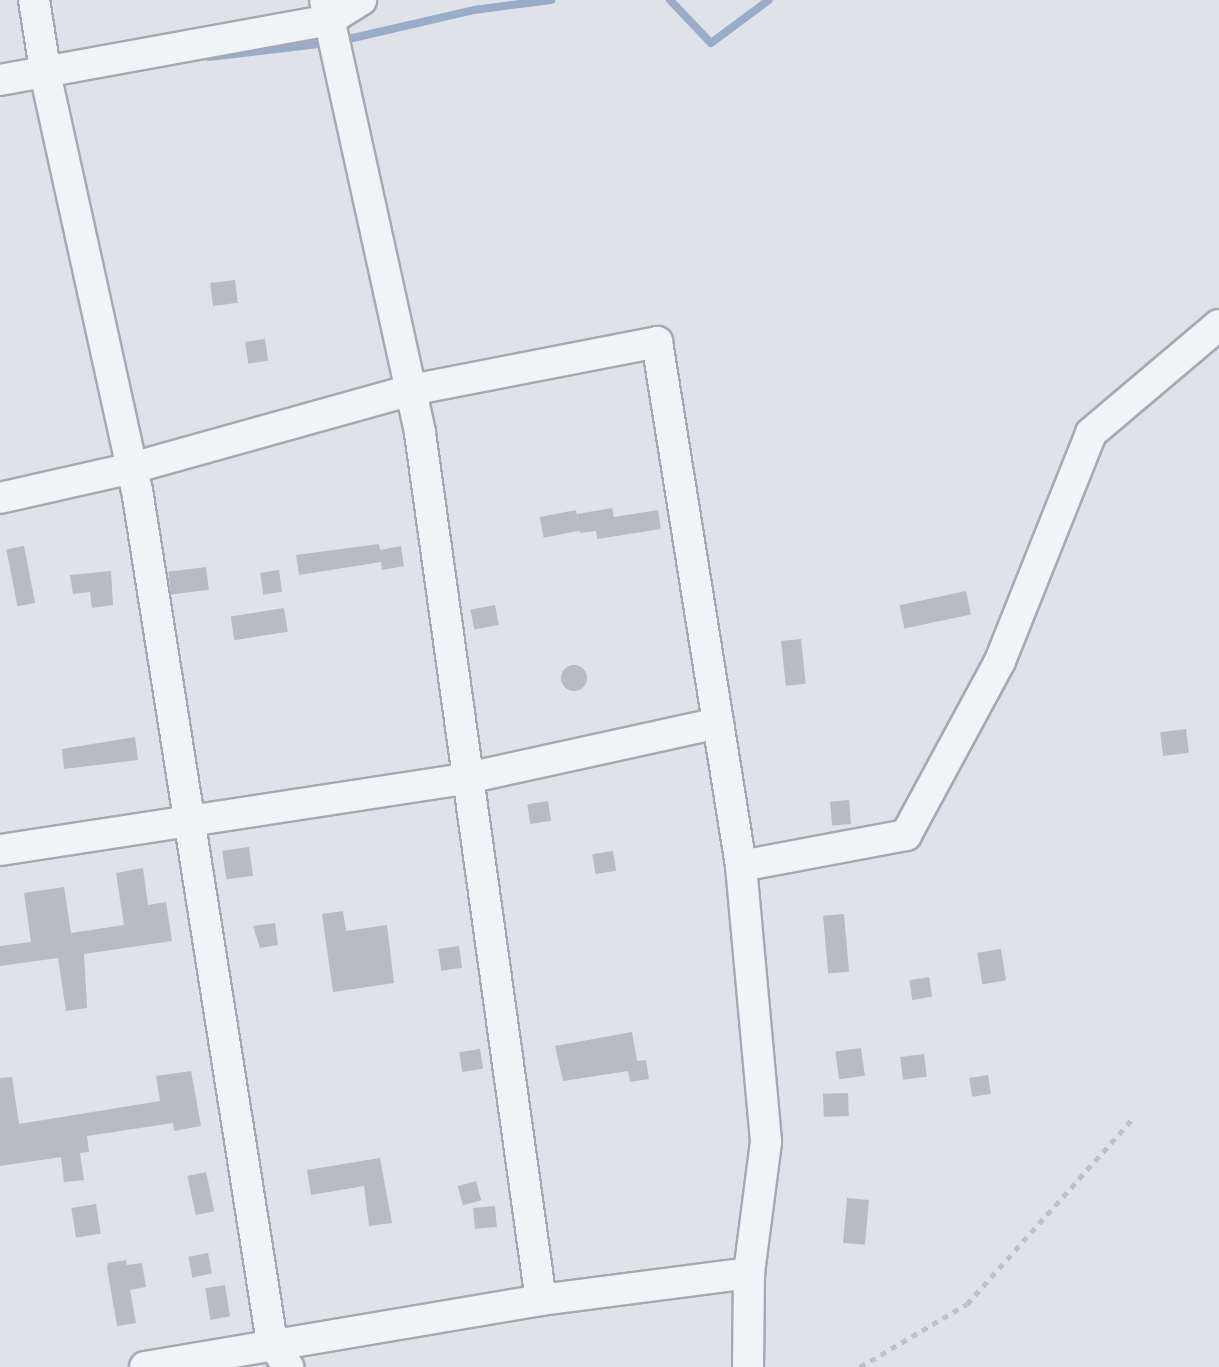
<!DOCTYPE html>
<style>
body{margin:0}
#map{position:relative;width:1219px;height:1367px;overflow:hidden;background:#dfe2e9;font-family:Lato,sans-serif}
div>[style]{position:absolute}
.stream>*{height:8px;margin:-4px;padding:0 4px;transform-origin:4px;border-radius:4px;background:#99adca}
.building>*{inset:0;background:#b6bbc6;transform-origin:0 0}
.round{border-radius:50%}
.path>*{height:5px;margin-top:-2.5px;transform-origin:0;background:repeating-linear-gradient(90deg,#bdc0c8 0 6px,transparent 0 12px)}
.roads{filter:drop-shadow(2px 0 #a4a9b3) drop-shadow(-2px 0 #a4a9b3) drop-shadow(0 2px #a4a9b3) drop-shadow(0 -2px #a4a9b3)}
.street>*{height:30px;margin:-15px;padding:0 15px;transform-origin:15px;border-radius:15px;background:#f2f3f7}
span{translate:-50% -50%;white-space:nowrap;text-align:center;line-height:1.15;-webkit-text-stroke:7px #eff1f6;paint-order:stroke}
</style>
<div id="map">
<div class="stream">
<div style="left:670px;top:0;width:59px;rotate:46.4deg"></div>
<div style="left:711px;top:43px;width:72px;rotate:-36.6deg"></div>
<div style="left:340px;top:41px;width:138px;rotate:-13deg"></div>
<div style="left:474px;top:10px;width:78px;rotate:-7.4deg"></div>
<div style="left:209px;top:57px;width:119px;rotate:-6.8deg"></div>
</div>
<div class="building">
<div style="left:235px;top:280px;width:23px;height:25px;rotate:83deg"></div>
<div style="left:265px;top:339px;width:22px;height:20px;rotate:82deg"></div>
<div style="clip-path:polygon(612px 508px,614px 517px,658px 510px,661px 529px,597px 539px,596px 531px,580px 533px,577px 514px)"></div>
<div style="left:576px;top:510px;width:21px;height:37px;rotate:79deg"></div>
<div style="clip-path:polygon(379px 544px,380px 550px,401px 546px,404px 566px,382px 570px,381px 562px,299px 575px,296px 555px)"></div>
<div style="left:24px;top:546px;width:58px;height:18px;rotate:79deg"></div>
<div style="left:206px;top:567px;width:23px;height:38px;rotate:83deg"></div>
<div style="left:279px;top:570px;width:22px;height:19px;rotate:82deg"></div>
<div style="clip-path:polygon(111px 571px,113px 605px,92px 608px,90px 592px,73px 594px,70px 575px)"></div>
<div style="left:966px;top:591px;width:24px;height:68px;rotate:78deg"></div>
<div style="left:495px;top:605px;width:20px;height:25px;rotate:79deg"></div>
<div style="left:284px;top:608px;width:24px;height:54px;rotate:81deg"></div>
<div style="left:801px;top:639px;width:45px;height:20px;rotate:84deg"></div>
<div class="round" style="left:561px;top:665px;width:26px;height:26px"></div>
<div style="left:1186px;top:729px;width:24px;height:26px;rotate:83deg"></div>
<div style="clip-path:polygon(135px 737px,138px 760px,64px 769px,62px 749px)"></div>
<div style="left:849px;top:800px;width:24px;height:19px;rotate:85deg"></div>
<div style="left:548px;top:801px;width:20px;height:21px;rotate:81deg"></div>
<div style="left:249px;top:847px;width:29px;height:27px;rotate:82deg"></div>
<div style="left:613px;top:851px;width:20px;height:21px;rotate:81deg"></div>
<div style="clip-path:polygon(143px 868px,148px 905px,166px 902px,172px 941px,84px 954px,87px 1008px,66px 1011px,58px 958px,0 966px,0 946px,31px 942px,24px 893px,64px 887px,71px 933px,124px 925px,116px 873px)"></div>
<div style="clip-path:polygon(343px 911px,346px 931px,387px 925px,394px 983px,333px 992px,322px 914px)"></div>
<div style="left:844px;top:914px;width:58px;height:21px;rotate:85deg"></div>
<div style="clip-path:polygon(275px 923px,278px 945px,260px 948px,253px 926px)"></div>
<div style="left:459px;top:946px;width:22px;height:21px;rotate:82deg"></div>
<div style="left:1001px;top:949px;width:32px;height:24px;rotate:81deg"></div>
<div style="left:929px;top:977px;width:20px;height:20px;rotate:81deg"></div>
<div style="clip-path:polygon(632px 1032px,637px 1061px,646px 1060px,649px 1079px,630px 1082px,628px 1071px,563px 1081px,555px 1046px)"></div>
<div style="left:861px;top:1048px;width:28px;height:26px;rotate:82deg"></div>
<div style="left:480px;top:1049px;width:20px;height:21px;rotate:81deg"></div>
<div style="left:924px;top:1054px;width:23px;height:24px;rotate:83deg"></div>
<div style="clip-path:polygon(191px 1071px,201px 1126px,174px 1131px,173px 1123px,87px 1136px,89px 1152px,80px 1153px,84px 1180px,64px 1182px,61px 1157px,0 1166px,0 1078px,12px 1077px,19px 1124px,160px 1101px,156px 1076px)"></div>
<div style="left:988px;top:1075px;width:19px;height:19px;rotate:81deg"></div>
<div style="left:848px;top:1093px;width:23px;height:25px;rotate:88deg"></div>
<div style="clip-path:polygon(380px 1158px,392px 1223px,369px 1226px,364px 1186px,311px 1195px,307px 1170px)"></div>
<div style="left:206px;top:1172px;width:40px;height:19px;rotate:78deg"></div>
<div style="left:476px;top:1181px;width:20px;height:19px;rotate:75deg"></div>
<div style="left:847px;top:1198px;width:22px;height:45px;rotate:5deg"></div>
<div style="left:96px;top:1204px;width:30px;height:25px;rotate:81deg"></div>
<div style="left:495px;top:1206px;width:21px;height:22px;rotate:85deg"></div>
<div style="left:208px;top:1253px;width:21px;height:20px;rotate:79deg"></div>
<div style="clip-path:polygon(126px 1260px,127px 1265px,142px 1263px,146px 1287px,130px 1290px,136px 1323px,117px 1326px,107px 1268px,108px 1263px)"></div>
<div style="left:225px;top:1285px;width:32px;height:20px;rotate:81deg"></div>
</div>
<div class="path">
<div style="left:860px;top:1367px;width:124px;rotate:-30.5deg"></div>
<div style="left:967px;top:1304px;width:252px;rotate:-48.2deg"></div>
</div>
<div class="roads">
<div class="street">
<div style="left:34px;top:0;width:83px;rotate:81deg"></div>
<div style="left:47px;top:82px;width:418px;rotate:77.6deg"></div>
<div style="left:137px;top:490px;width:863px;rotate:81deg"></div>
<div style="left:272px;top:1342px;width:30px;rotate:57deg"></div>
<div style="left:325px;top:0;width:443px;rotate:77.6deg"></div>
<div style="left:420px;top:433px;width:875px;rotate:82.06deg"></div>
<div style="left:0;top:80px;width:334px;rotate:-10.3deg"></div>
<div style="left:329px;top:20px;width:38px;rotate:-32deg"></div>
<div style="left:0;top:498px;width:135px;rotate:-12.8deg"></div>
<div style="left:132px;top:468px;width:290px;rotate:-15.6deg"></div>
<div style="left:411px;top:390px;width:251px;rotate:-11deg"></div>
<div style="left:657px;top:342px;width:531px;rotate:80.89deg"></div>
<div style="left:741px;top:866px;width:277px;rotate:84.8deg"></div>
<div style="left:766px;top:1142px;width:132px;rotate:97.4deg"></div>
<div style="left:749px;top:1273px;width:94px;rotate:90.6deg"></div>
<div style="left:0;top:850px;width:474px;rotate:-8.7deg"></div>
<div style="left:468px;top:778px;width:256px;rotate:-12.4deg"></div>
<div style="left:741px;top:866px;width:168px;rotate:-10.6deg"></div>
<div style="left:906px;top:835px;width:198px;rotate:-61.6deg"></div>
<div style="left:1000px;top:661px;width:245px;rotate:-68.2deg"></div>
<div style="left:1091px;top:433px;width:167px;rotate:-40.2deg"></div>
<div style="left:145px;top:1367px;width:402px;rotate:-9.6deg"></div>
<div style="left:541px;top:1300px;width:210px;rotate:-7.4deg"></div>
</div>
</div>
</div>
